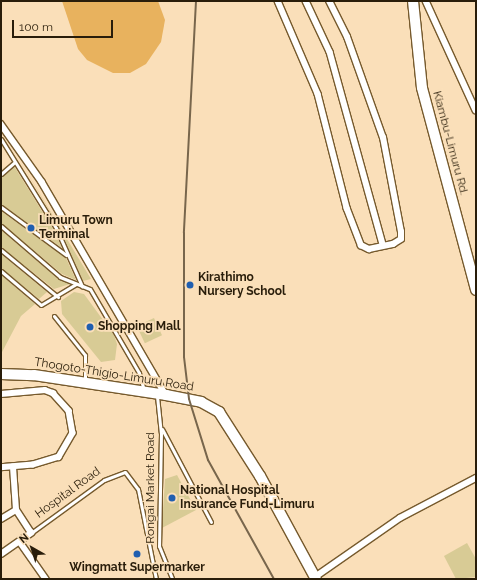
<!DOCTYPE html>
<style>
body{margin:0}
#map{position:relative;width:477px;height:580px;overflow:hidden;background:#fadfb9;font-family:Raleway,sans-serif}
div>[style]{position:absolute}
.green>*{inset:0;background:#e8b25e}
.building>*{inset:0;background:#d8cb95;transform-origin:0 0}
.roads{filter:drop-shadow(1px 0 #765a2d) drop-shadow(-1px 0 #765a2d) drop-shadow(0 1px #765a2d) drop-shadow(0 -1px #765a2d)}
.lane>*{height:3px;margin:-1.5px;padding:0 1.5px;transform-origin:1.5px;border-radius:1.5px;background:#fff}
.street>*{height:5.5px;margin:-2.75px;padding:0 2.75px;transform-origin:2.75px;border-radius:2.75px;background:#fff}
.highway>*{height:10px;margin:-5px;padding:0 5px;transform-origin:5px;border-radius:5px;background:#fff}
.rail>*{height:2px;margin:-1px;padding:0 1px;transform-origin:1px;border-radius:1px;background:#78664c}
.dots>*{width:11px;height:11px;translate:-50% -50%;box-sizing:border-box;border:2px solid #fadfb9;border-radius:50%}
span{translate:-50% -50%;white-space:nowrap;text-align:center;line-height:1.15;-webkit-text-stroke:3.5px #fadfb9;paint-order:stroke}
.street-label{font-size:12px;color:#291d0a}
.poi-label{font-size:12px;color:#291d0a;font-weight:700}
.left{translate:0 -50%;text-align:left}
.frame{position:absolute;inset:0;border:2px solid #291d0a;pointer-events:none}
.north{position:absolute;left:12px;top:528px;width:40px;height:40px;-webkit-text-stroke:3px #fadfb9;paint-order:stroke;rotate:321deg;font-size:11px;font-weight:700;line-height:16px;text-align:center;color:#291d0a}
.north::after{content:'';display:block;margin:auto;width:14px;height:18px;background:#291d0a;clip-path:polygon(50% 0,100% 100%,50% 72%,0 100%)}
.scale{position:absolute;left:12px;top:20px;width:101px;height:18px;box-sizing:border-box;border:2px solid #291d0a;border-top:0;padding-left:5px;font-size:12px;line-height:14px;white-space:nowrap;color:#291d0a;-webkit-text-stroke:3px #fadfb9;paint-order:stroke}
</style>
<div id="map">
<div class="green">
<div style="clip-path:polygon(62px 1px,158px 1px,165px 20px,161px 42px,146px 64px,130px 73px,113px 73px,87px 60px,78px 49px)"></div>
</div>
<div class="building">
<div style="clip-path:polygon(19px 159px,91px 279px,83px 281px,59px 227px)"></div>
<div style="clip-path:polygon(14px 166px,53px 229px,62px 248px,1px 204px,1px 178px)"></div>
<div style="clip-path:polygon(1px 211px,66px 258px,76px 280px,62px 274px,1px 223px)"></div>
<div style="clip-path:polygon(1px 230px,58px 279px,70px 284px,54px 289px,1px 247px)"></div>
<div style="clip-path:polygon(1px 254px,47px 292px,39px 299px,1px 268px)"></div>
<div style="clip-path:polygon(1px 275px,35px 304px,21px 316px,1px 354px)"></div>
<div style="clip-path:polygon(74px 292px,84px 294px,114px 335px,117px 344px,115px 360px,101px 362px,62px 314px,61px 301px)"></div>
<div style="left:154px;top:318px;width:19px;height:19px;rotate:65deg"></div>
<div style="clip-path:polygon(177px 475px,196px 510px,162px 528px,165px 479px)"></div>
<div style="clip-path:polygon(467px 543px,476px 559px,476px 577px,456px 579px,444px 556px)"></div>
</div>
<div class="roads">
<div class="lane">
<div style="left:1px;top:139px;width:105px;rotate:58.3deg"></div>
<div style="left:56px;top:228px;width:64px;rotate:65.9deg"></div>
<div style="left:1px;top:174px;width:18px;rotate:-41deg"></div>
<div style="left:1px;top:207px;width:81px;rotate:36.4deg"></div>
<div style="left:1px;top:226px;width:78px;rotate:40.8deg"></div>
<div style="left:60px;top:277px;width:32px;rotate:22deg"></div>
<div style="left:90px;top:289px;width:97px;rotate:59.7deg"></div>
<div style="left:139px;top:373px;width:18px;rotate:74deg"></div>
<div style="left:1px;top:250px;width:74px;rotate:39.5deg"></div>
<div style="left:1px;top:271px;width:52px;rotate:40.4deg"></div>
<div style="left:41px;top:305px;width:41px;rotate:-31deg"></div>
<div style="left:54px;top:316px;width:50px;rotate:51.5deg"></div>
<div style="left:85px;top:355px;width:25px;rotate:90deg"></div>
<div style="left:157px;top:396px;width:37px;rotate:84deg"></div>
<div style="left:161px;top:433px;width:113px;rotate:91deg"></div>
<div style="left:159px;top:546px;width:35px;rotate:68deg"></div>
<div style="left:162px;top:429px;width:105px;rotate:62.2deg"></div>
<div style="left:31px;top:533px;width:90px;rotate:-36deg"></div>
<div style="left:104px;top:480px;width:22px;rotate:-21deg"></div>
<div style="left:125px;top:472px;width:21px;rotate:53deg"></div>
<div style="left:138px;top:489px;width:92px;rotate:78.7deg"></div>
</div>
<div class="street">
<div style="left:278px;top:1px;width:101px;rotate:66.7deg"></div>
<div style="left:318px;top:94px;width:118px;rotate:75.7deg"></div>
<div style="left:347px;top:208px;width:40px;rotate:69deg"></div>
<div style="left:361px;top:245px;width:9px;rotate:27deg"></div>
<div style="left:369px;top:249px;width:25px;rotate:-12deg"></div>
<div style="left:393px;top:244px;width:9px;rotate:-32deg"></div>
<div style="left:401px;top:239px;width:7px;rotate:-90deg"></div>
<div style="left:401px;top:232px;width:96px;rotate:-100.8deg"></div>
<div style="left:383px;top:138px;width:107px;rotate:-109.6deg"></div>
<div style="left:347px;top:37px;width:40px;rotate:-116.6deg"></div>
<div style="left:306px;top:1px;width:56px;rotate:64.8deg"></div>
<div style="left:330px;top:52px;width:199px;rotate:74.6deg"></div>
<div style="left:426px;top:1px;width:120px;rotate:65.4deg"></div>
<div style="left:1px;top:124px;width:71px;rotate:54.7deg"></div>
<div style="left:42px;top:182px;width:246px;rotate:59.8deg"></div>
<div style="left:1px;top:394px;width:44px;rotate:-5.2deg"></div>
<div style="left:45px;top:390px;width:9px;rotate:21deg"></div>
<div style="left:53px;top:393px;width:24px;rotate:48deg"></div>
<div style="left:69px;top:411px;width:22px;rotate:80deg"></div>
<div style="left:73px;top:433px;width:28px;rotate:120deg"></div>
<div style="left:59px;top:457px;width:27px;rotate:163deg"></div>
<div style="left:33px;top:465px;width:32px;rotate:175deg"></div>
<div style="left:1px;top:519px;width:17px;rotate:-31deg"></div>
<div style="left:20px;top:542px;width:45px;rotate:54.9deg"></div>
<div style="left:1px;top:554px;width:37px;rotate:-35deg"></div>
<div style="left:31px;top:533px;width:27px;rotate:-123deg"></div>
<div style="left:16px;top:510px;width:43px;rotate:-94deg"></div>
<div style="left:315px;top:577px;width:103px;rotate:-34.8deg"></div>
<div style="left:400px;top:518px;width:86px;rotate:-27.8deg"></div>
</div>
<div class="highway">
<div style="left:413px;top:1px;width:87px;rotate:84.1deg"></div>
<div style="left:422px;top:88px;width:209px;rotate:75deg"></div>
<div style="left:1px;top:374px;width:33px;rotate:2deg"></div>
<div style="left:34px;top:375px;width:134px;rotate:8.6deg"></div>
<div style="left:166px;top:395px;width:36px;rotate:11deg"></div>
<div style="left:201px;top:402px;width:21px;rotate:29deg"></div>
<div style="left:219px;top:412px;width:76px;rotate:57.4deg"></div>
<div style="left:260px;top:476px;width:117px;rotate:61.5deg"></div>
</div>
</div>
<div class="rail">
<div style="left:196px;top:1px;width:232px;rotate:93deg"></div>
<div style="left:184px;top:233px;width:124px;rotate:90deg"></div>
<div style="left:184px;top:357px;width:42px;rotate:83.2deg"></div>
<div style="left:189px;top:399px;width:64px;rotate:72.7deg"></div>
<div style="left:208px;top:460px;width:136px;rotate:61deg"></div>
</div>
<div class="dots">
<div style="left:31px;top:228px;background:#205fb0"></div>
<div style="left:190px;top:285px;background:#205fb0"></div>
<div style="left:90px;top:327px;background:#205fb0"></div>
<div style="left:172px;top:498px;background:#205fb0"></div>
<div style="left:137px;top:554px;background:#205fb0"></div>
</div>
<div class="street-label">
<span style="left:450px;top:143px;rotate:75deg">Kiambu-Limuru Rd.</span>
<span style="left:114px;top:375px;rotate:9deg">Thogoto-Thigio-Limuru Road</span>
<span style="left:151px;top:488px;rotate:-90deg">Rongai Market Road</span>
<span style="left:68px;top:493px;rotate:-36deg">Hospital Road</span>
</div>
<div class="poi-label">
<span class="left" style="left:39px;top:228px">Limuru Town<br>Terminal</span>
<span class="left" style="left:198px;top:285px">Kirathimo<br>Nursery School</span>
<span class="left" style="left:98px;top:327px">Shopping Mall</span>
<span class="left" style="left:180px;top:498px">National Hospital<br>Insurance Fund-Limuru</span>
<span style="left:137px;top:568px">Wingmatt Supermarker</span>
</div>
<div class="frame"></div>
<div class="north">N</div>
<div class="scale">100 m</div>
</div>
